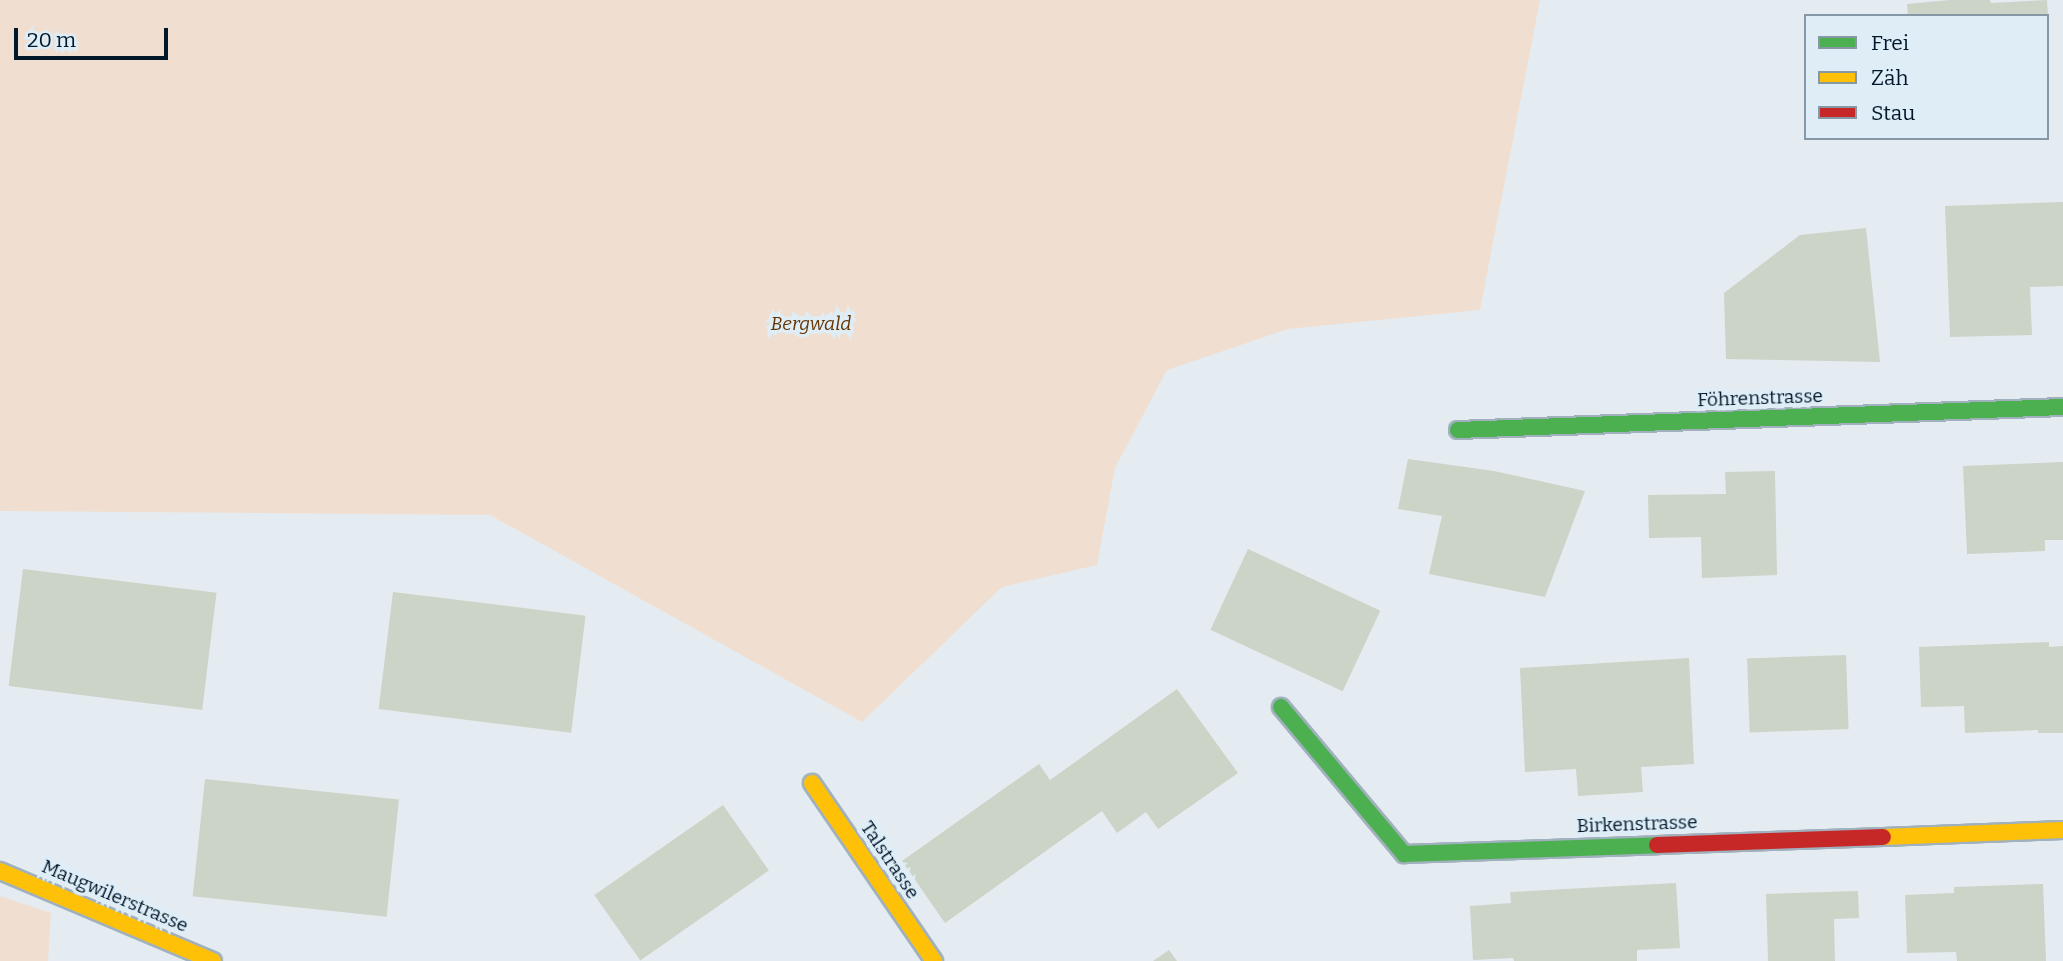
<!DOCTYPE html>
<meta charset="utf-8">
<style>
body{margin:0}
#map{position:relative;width:2063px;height:961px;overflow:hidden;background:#e5ecf1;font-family:Bitter,serif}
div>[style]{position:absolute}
.green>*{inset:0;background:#f0dfd1}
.building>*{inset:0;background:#ccd3c7;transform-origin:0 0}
.roads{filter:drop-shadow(2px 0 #a0b1bd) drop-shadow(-2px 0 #a0b1bd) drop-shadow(0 2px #a0b1bd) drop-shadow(0 -2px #a0b1bd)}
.fast>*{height:16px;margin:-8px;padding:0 8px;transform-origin:8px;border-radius:8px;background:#4caf50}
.slow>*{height:16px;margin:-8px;padding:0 8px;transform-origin:8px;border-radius:8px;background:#ffc107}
.jam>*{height:16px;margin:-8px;padding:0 8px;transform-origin:8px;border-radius:8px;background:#c62828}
span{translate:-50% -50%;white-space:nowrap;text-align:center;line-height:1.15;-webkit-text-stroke:7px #dfedf7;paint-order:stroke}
.park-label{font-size:19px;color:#643500;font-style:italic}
.street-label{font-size:19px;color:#00182a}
.legend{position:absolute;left:1804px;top:14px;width:245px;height:126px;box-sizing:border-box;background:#dfedf7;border:2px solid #8698a5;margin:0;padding:9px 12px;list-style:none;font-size:21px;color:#00182a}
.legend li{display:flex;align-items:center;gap:14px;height:35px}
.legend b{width:35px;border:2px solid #8698a5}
.scale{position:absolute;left:14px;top:28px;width:154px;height:32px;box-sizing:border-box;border:4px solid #00182a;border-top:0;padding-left:9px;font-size:21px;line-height:24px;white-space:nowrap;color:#00182a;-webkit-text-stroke:5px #dfedf7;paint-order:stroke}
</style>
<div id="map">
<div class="green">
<div style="clip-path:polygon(0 0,1540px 0,1480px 310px,1288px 329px,1167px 370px,1115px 468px,1097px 565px,1002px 587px,862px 722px,490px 515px,0 511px)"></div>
<div style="clip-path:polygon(0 896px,51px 913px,48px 961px,0 961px)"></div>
</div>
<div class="building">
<div style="clip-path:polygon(1950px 0,1990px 0,1991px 3px,2047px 0,2048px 16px,1908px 16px,1907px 4px)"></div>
<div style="clip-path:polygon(2063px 202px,2063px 286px,2030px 287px,2032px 335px,1950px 337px,1945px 206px)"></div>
<div style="clip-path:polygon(1866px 228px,1880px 362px,1726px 359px,1724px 293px,1800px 235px)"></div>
<div style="clip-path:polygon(1408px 459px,1494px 471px,1585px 491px,1545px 597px,1429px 574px,1442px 516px,1398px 509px)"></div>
<div style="clip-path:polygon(2063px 462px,2063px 540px,2045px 540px,2045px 551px,1967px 554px,1963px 466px)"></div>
<div style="clip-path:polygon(1775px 471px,1777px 575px,1702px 578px,1701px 537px,1649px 538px,1648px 495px,1726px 494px,1725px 472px)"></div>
<div style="left:1248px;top:549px;width:146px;height:89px;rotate:25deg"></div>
<div style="left:23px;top:569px;width:195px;height:118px;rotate:7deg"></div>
<div style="left:393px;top:592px;width:194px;height:118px;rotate:7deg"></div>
<div style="clip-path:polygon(2049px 642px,2049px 647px,2063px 646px,2063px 733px,2038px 733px,2038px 730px,1965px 733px,1964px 706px,1921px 707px,1919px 647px)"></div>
<div style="left:1846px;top:655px;width:74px;height:99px;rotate:88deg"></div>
<div style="clip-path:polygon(1689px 658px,1694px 764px,1641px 767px,1643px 792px,1578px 796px,1576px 769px,1525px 772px,1520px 668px)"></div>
<div style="clip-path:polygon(1177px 689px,1238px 773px,1158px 829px,1146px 812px,1117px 833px,1102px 811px,945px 923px,902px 861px,1039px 764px,1050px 780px)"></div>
<div style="left:205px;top:779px;width:195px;height:118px;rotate:6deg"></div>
<div style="left:723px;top:805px;width:80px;height:157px;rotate:55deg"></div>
<div style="clip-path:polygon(1676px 883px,1680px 948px,1637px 950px,1637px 961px,1514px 961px,1513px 958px,1473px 960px,1470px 906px,1511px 903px,1510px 892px)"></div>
<div style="clip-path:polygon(2043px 884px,2046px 961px,1957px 961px,1956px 952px,1907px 953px,1905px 895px,1954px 893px,1954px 887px)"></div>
<div style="clip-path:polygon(1858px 891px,1859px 918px,1834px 919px,1835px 961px,1768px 961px,1766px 894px)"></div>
<div style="clip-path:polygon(1169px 950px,1177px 961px,1153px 961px)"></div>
</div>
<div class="roads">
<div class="fast">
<div style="left:1458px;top:430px;width:605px;rotate:-2.18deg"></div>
<div style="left:1281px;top:707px;width:192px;rotate:50.1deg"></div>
<div style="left:1404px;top:854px;width:253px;rotate:-2deg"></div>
</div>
<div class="slow">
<div style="left:812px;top:783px;width:216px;rotate:55.6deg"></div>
<div style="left:1883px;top:837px;width:180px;rotate:-2.2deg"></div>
<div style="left:0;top:871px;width:231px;rotate:22.9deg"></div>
</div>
<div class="jam">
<div style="left:1657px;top:845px;width:226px;rotate:-2deg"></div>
</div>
</div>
<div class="park-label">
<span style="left:811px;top:324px">Bergwald</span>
</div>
<div class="street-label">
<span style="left:1760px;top:398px;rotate:-2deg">Föhrenstrasse</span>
<span style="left:1637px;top:824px;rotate:-2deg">Birkenstrasse</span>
<span style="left:890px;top:860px;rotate:56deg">Talstrasse</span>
<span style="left:115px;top:896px;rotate:23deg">Maugwilerstrasse</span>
</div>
<ul class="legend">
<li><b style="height:9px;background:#4caf50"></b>Frei</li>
<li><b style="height:9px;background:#ffc107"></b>Zäh</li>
<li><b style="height:9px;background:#c62828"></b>Stau</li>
</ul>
<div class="scale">20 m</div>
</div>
